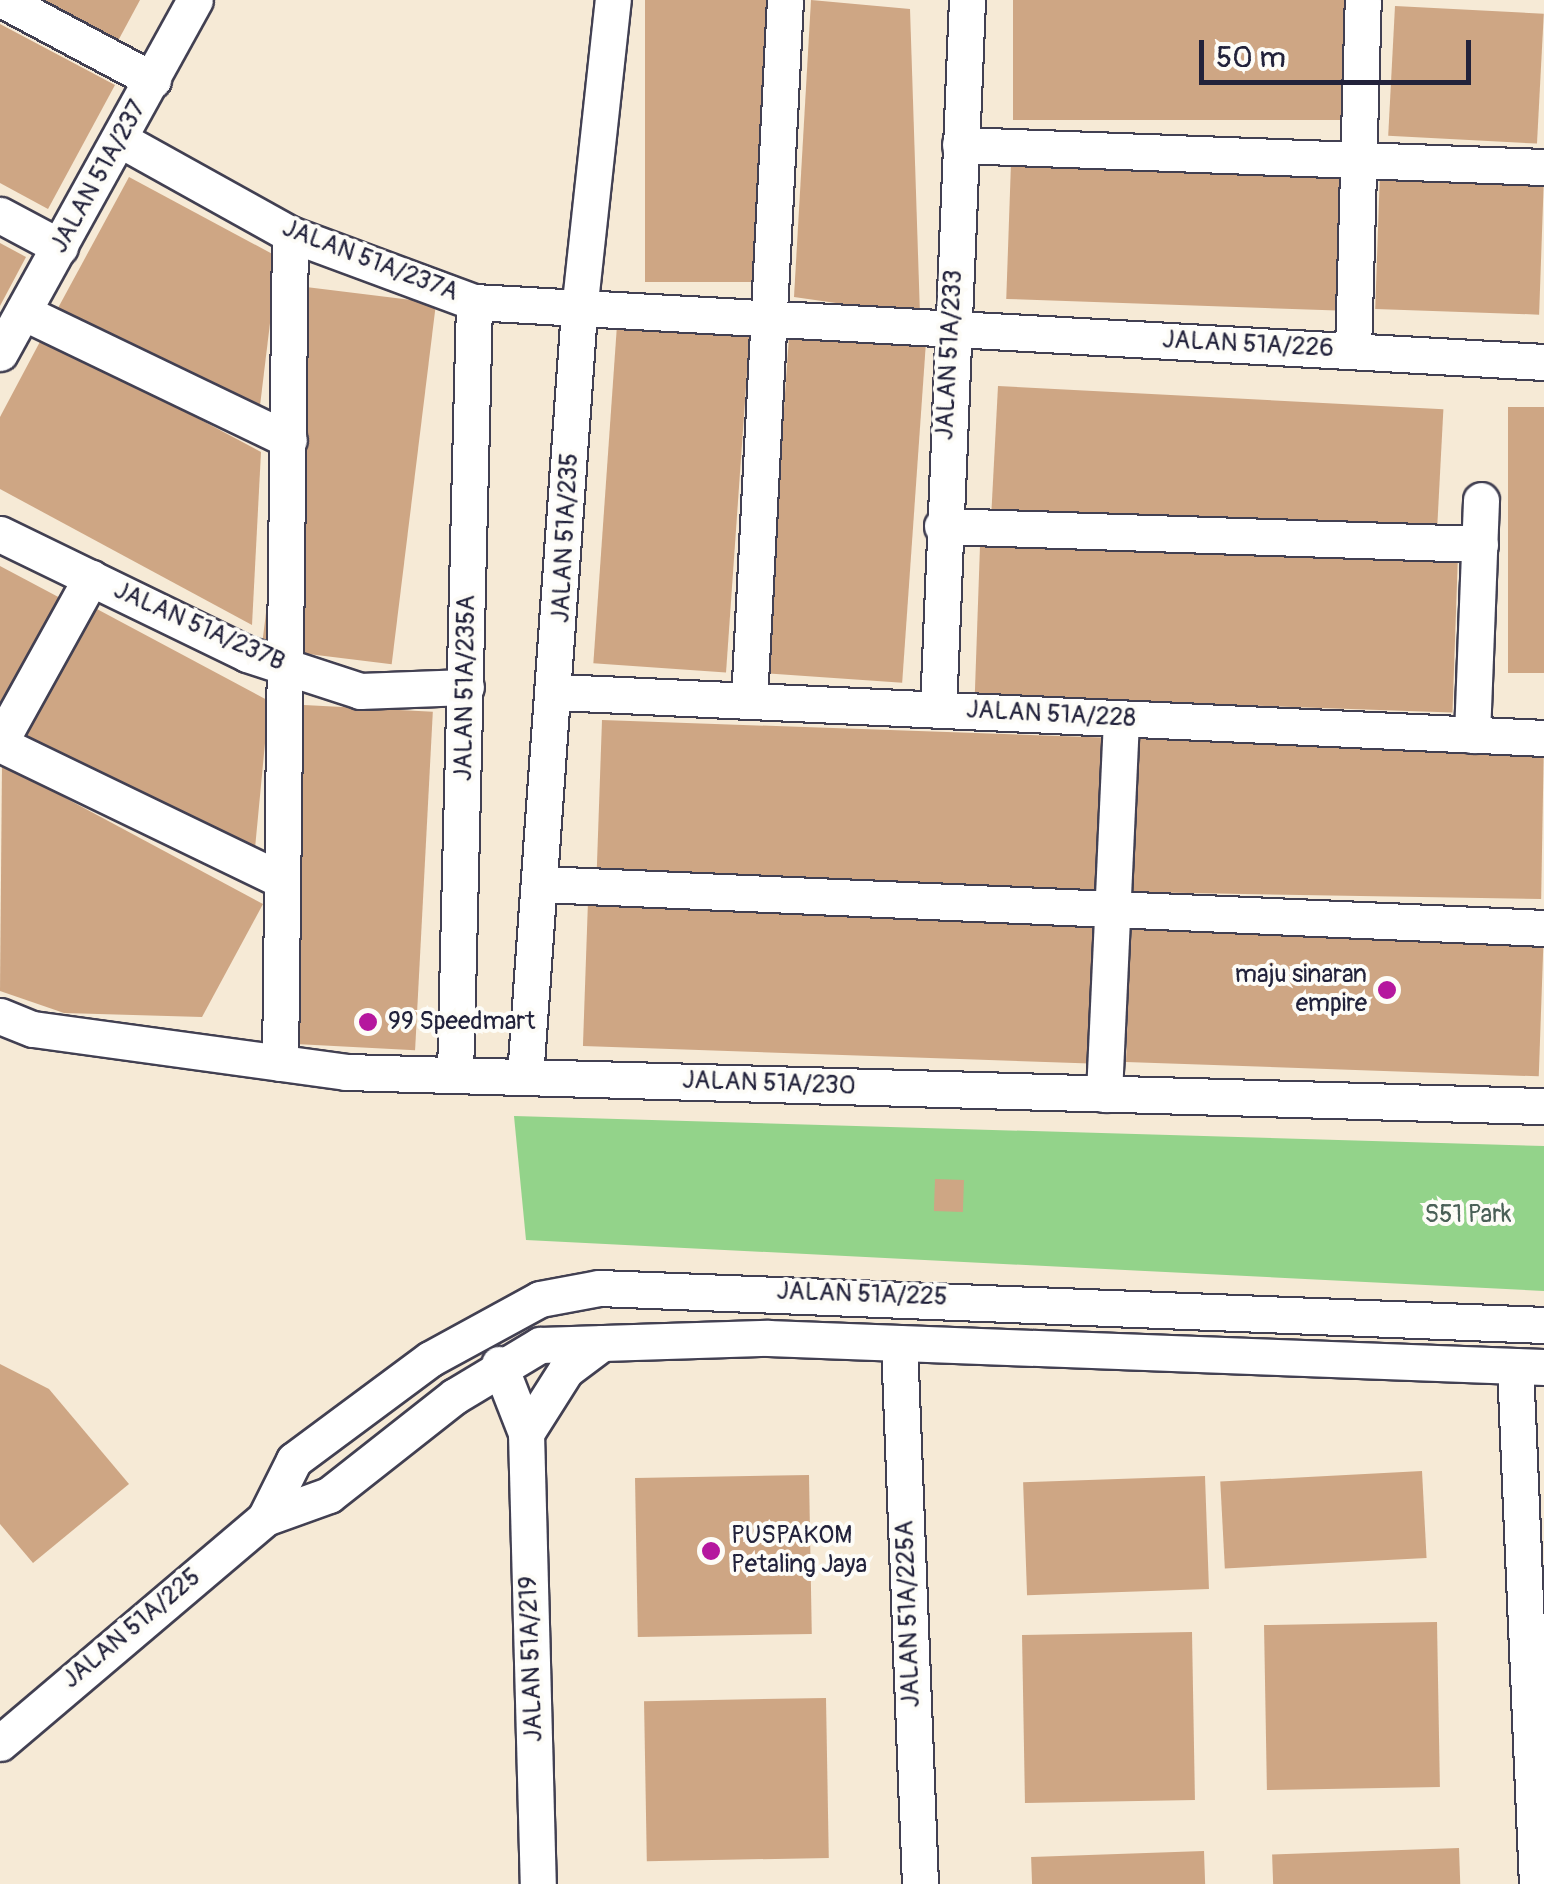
<!DOCTYPE html>
<style>
body{margin:0}
#map{position:relative;width:1544px;height:1884px;overflow:hidden;background:#f6ead6;font-family:Pangolin,sans-serif}
div>[style]{position:absolute}
.green>*{inset:0;background:#93d38a}
.building>*{inset:0;background:#cea684;transform-origin:0 0}
.roads{filter:drop-shadow(2px 0 #424052) drop-shadow(-2px 0 #424052) drop-shadow(0 2px #424052) drop-shadow(0 -2px #424052)}
.minor>*{height:35px;margin:-17.5px;padding:0 17.5px;transform-origin:17.5px;border-radius:17.5px;background:#fff}
.dots>*{width:28px;height:28px;translate:-50% -50%;box-sizing:border-box;border:5px solid #fdfcf7;border-radius:50%}
span{translate:-50% -50%;white-space:nowrap;text-align:center;line-height:1.15;-webkit-text-stroke:8px #fdfcf7;paint-order:stroke}
.street-label{font-size:25px;color:#22223b}
.poi-label{font-size:25px;color:#22223b}
.right{translate:-100% -50%;text-align:right}
.left{translate:0 -50%;text-align:left}
.park-label{font-size:25px;color:#4a6057}
.scale{position:absolute;left:1199px;top:40px;width:272px;height:45px;box-sizing:border-box;border:5px solid #22223b;border-top:0;padding-left:12px;font-size:30px;line-height:35px;white-space:nowrap;color:#22223b;-webkit-text-stroke:8px #fdfcf7;paint-order:stroke}
</style>
<div id="map">
<div class="green">
<div style="clip-path:polygon(514px 1116px,1544px 1146px,1544px 1291px,526px 1240px)"></div>
</div>
<div class="building">
<div style="clip-path:polygon(15px 0,140px 0,112px 52px)"></div>
<div style="left:645px;top:0;width:131px;height:282px"></div>
<div style="clip-path:polygon(811px 0,910px 9px,920px 315px,794px 297px)"></div>
<div style="left:1013px;top:0;width:334px;height:120px"></div>
<div style="left:1395px;top:6px;width:149px;height:130px;rotate:3deg"></div>
<div style="clip-path:polygon(0 24px,115px 85px,48px 209px,0 183px)"></div>
<div style="left:1011px;top:163px;width:331px;height:136px;rotate:2deg"></div>
<div style="left:1380px;top:172px;width:164px;height:137px;rotate:2deg"></div>
<div style="clip-path:polygon(129px 177px,278px 257px,259px 414px,58px 308px)"></div>
<div style="clip-path:polygon(0 243px,26px 257px,0 306px)"></div>
<div style="left:306px;top:287px;width:131px;height:364px;rotate:7deg"></div>
<div style="left:617px;top:325px;width:133px;height:339px;rotate:4deg"></div>
<div style="clip-path:polygon(43px 336px,261px 452px,252px 625px,0 489px,0 417px)"></div>
<div style="left:789px;top:337px;width:137px;height:337px;rotate:4deg"></div>
<div style="left:998px;top:386px;width:446px;height:124px;rotate:3deg"></div>
<div style="left:1508px;top:407px;width:36px;height:266px"></div>
<div style="left:980px;top:546px;width:478px;height:150px;rotate:2deg"></div>
<div style="clip-path:polygon(0 566px,64px 600px,0 719px)"></div>
<div style="clip-path:polygon(95px 608px,269px 701px,254px 859px,26px 736px)"></div>
<div style="left:304px;top:705px;width:129px;height:339px;rotate:3deg"></div>
<div style="left:602px;top:720px;width:507px;height:161px;rotate:2deg"></div>
<div style="left:1135px;top:733px;width:409px;height:159px;rotate:1deg"></div>
<div style="clip-path:polygon(2px 764px,263px 904px,202px 1017px,64px 1013px,0 991px)"></div>
<div style="left:588px;top:901px;width:507px;height:145px;rotate:2deg"></div>
<div style="left:1131px;top:919px;width:413px;height:143px;rotate:2deg"></div>
<div style="left:935px;top:1179px;width:29px;height:32px;rotate:2deg"></div>
<div style="clip-path:polygon(0 1364px,49px 1389px,129px 1484px,33px 1563px,0 1524px)"></div>
<div style="left:1422px;top:1471px;width:87px;height:202px;rotate:87deg"></div>
<div style="left:809px;top:1475px;width:159px;height:174px;rotate:89deg"></div>
<div style="left:1205px;top:1476px;width:113px;height:182px;rotate:88deg"></div>
<div style="left:1437px;top:1622px;width:165px;height:173px;rotate:89deg"></div>
<div style="left:1192px;top:1632px;width:168px;height:170px;rotate:89deg"></div>
<div style="left:826px;top:1698px;width:160px;height:182px;rotate:89deg"></div>
<div style="left:1459px;top:1848px;width:36px;height:187px;rotate:88deg"></div>
<div style="left:1204px;top:1851px;width:33px;height:173px;rotate:88deg"></div>
</div>
<div class="roads">
<div class="minor">
<div style="left:3px;top:0;width:170px;rotate:28.1deg"></div>
<div style="left:121px;top:140px;width:193px;rotate:29.1deg"></div>
<div style="left:290px;top:234px;width:196px;rotate:20.3deg"></div>
<div style="left:474px;top:302px;width:1072px;rotate:3.21deg"></div>
<div style="left:960px;top:145px;width:584px;rotate:2.16deg"></div>
<div style="left:0;top:215px;width:68px;rotate:28.1deg"></div>
<div style="left:23px;top:312px;width:295px;rotate:25.7deg"></div>
<div style="left:1353px;top:350px;width:350px;rotate:-88.4deg"></div>
<div style="left:0;top:353px;width:403px;rotate:-61.1deg"></div>
<div style="left:942px;top:526px;width:538px;rotate:1.92deg"></div>
<div style="left:0;top:534px;width:275px;rotate:25.9deg"></div>
<div style="left:247px;top:654px;width:119px;rotate:18.1deg"></div>
<div style="left:360px;top:691px;width:106px;rotate:-2.2deg"></div>
<div style="left:558px;top:692px;width:987px;rotate:2.67deg"></div>
<div style="left:749px;top:701px;width:702px;rotate:-87.06deg"></div>
<div style="left:938px;top:710px;width:711px;rotate:-87.66deg"></div>
<div style="left:1472px;top:735px;width:235px;rotate:-87.8deg"></div>
<div style="left:0;top:742px;width:188px;rotate:-61deg"></div>
<div style="left:0;top:744px;width:308px;rotate:25.8deg"></div>
<div style="left:541px;top:884px;width:1004px;rotate:2.51deg"></div>
<div style="left:0;top:1016px;width:35px;rotate:22deg"></div>
<div style="left:33px;top:1029px;width:316px;rotate:7.8deg"></div>
<div style="left:346px;top:1072px;width:1198px;rotate:1.63deg"></div>
<div style="left:280px;top:1063px;width:829px;rotate:-89.31deg"></div>
<div style="left:455px;top:1075px;width:773px;rotate:-88.59deg"></div>
<div style="left:525px;top:1077px;width:768px;rotate:-85.97deg"></div>
<div style="left:579px;top:311px;width:313px;rotate:-83.8deg"></div>
<div style="left:1104px;top:1094px;width:376px;rotate:-87.4deg"></div>
<div style="left:899px;top:1343px;width:541px;rotate:87.78deg"></div>
<div style="left:499px;top:1364px;width:74px;rotate:68.6deg"></div>
<div style="left:526px;top:1433px;width:451px;rotate:88.5deg"></div>
<div style="left:1515px;top:1366px;width:518px;rotate:87.57deg"></div>
<div style="left:526px;top:1433px;width:75px;rotate:-57.6deg"></div>
<div style="left:566px;top:1370px;width:45px;rotate:-36.9deg"></div>
<div style="left:265px;top:1518px;width:65px;rotate:-63.4deg"></div>
<div style="left:294px;top:1460px;width:169px;rotate:-36.6deg"></div>
<div style="left:430px;top:1359px;width:125px;rotate:-28.6deg"></div>
<div style="left:540px;top:1299px;width:60px;rotate:-10.6deg"></div>
<div style="left:599px;top:1288px;width:946px;rotate:2.24deg"></div>
<div style="left:0;top:1743px;width:348px;rotate:-40.3deg"></div>
<div style="left:265px;top:1518px;width:68px;rotate:-19.8deg"></div>
<div style="left:329px;top:1495px;width:160px;rotate:-38.2deg"></div>
<div style="left:455px;top:1396px;width:99px;rotate:-31deg"></div>
<div style="left:540px;top:1345px;width:228px;rotate:-1.8deg"></div>
<div style="left:768px;top:1338px;width:777px;rotate:2.14deg"></div>
</div>
</div>
<div class="dots">
<div style="left:1387px;top:990px;background:#b5179e"></div>
<div style="left:368px;top:1022px;background:#b5179e"></div>
<div style="left:711px;top:1551px;background:#b5179e"></div>
</div>
<div class="street-label">
<span style="left:99px;top:177px;rotate:-61deg">JALAN 51A/237</span>
<span style="left:370px;top:261px;rotate:21deg">JALAN 51A/237A</span>
<span style="left:1248px;top:345px;rotate:3deg">JALAN 51A/226</span>
<span style="left:950px;top:355px;rotate:-87deg">JALAN 51A/233</span>
<span style="left:566px;top:538px;rotate:-87deg">JALAN 51A/235</span>
<span style="left:199px;top:627px;rotate:24deg">JALAN 51A/237B</span>
<span style="left:466px;top:688px;rotate:-89deg">JALAN 51A/235A</span>
<span style="left:1051px;top:715px;rotate:3deg">JALAN 51A/228</span>
<span style="left:769px;top:1084px;rotate:2deg">JALAN 51A/230</span>
<span style="left:862px;top:1295px;rotate:2deg">JALAN 51A/225</span>
<span style="left:909px;top:1614px;rotate:-92deg">JALAN 51A/225A</span>
<span style="left:132px;top:1629px;rotate:-40deg">JALAN 51A/225</span>
<span style="left:532px;top:1659px;rotate:-92deg">JALAN 51A/219</span>
</div>
<div class="poi-label">
<span class="right" style="left:1367px;top:990px">maju sinaran<br>empire</span>
<span class="left" style="left:388px;top:1022px">99 Speedmart</span>
<span class="left" style="left:731px;top:1551px">PUSPAKOM<br>Petaling Jaya</span>
</div>
<div class="park-label">
<span style="left:1468px;top:1215px">S51 Park</span>
</div>
<div class="scale">50 m</div>
</div>
